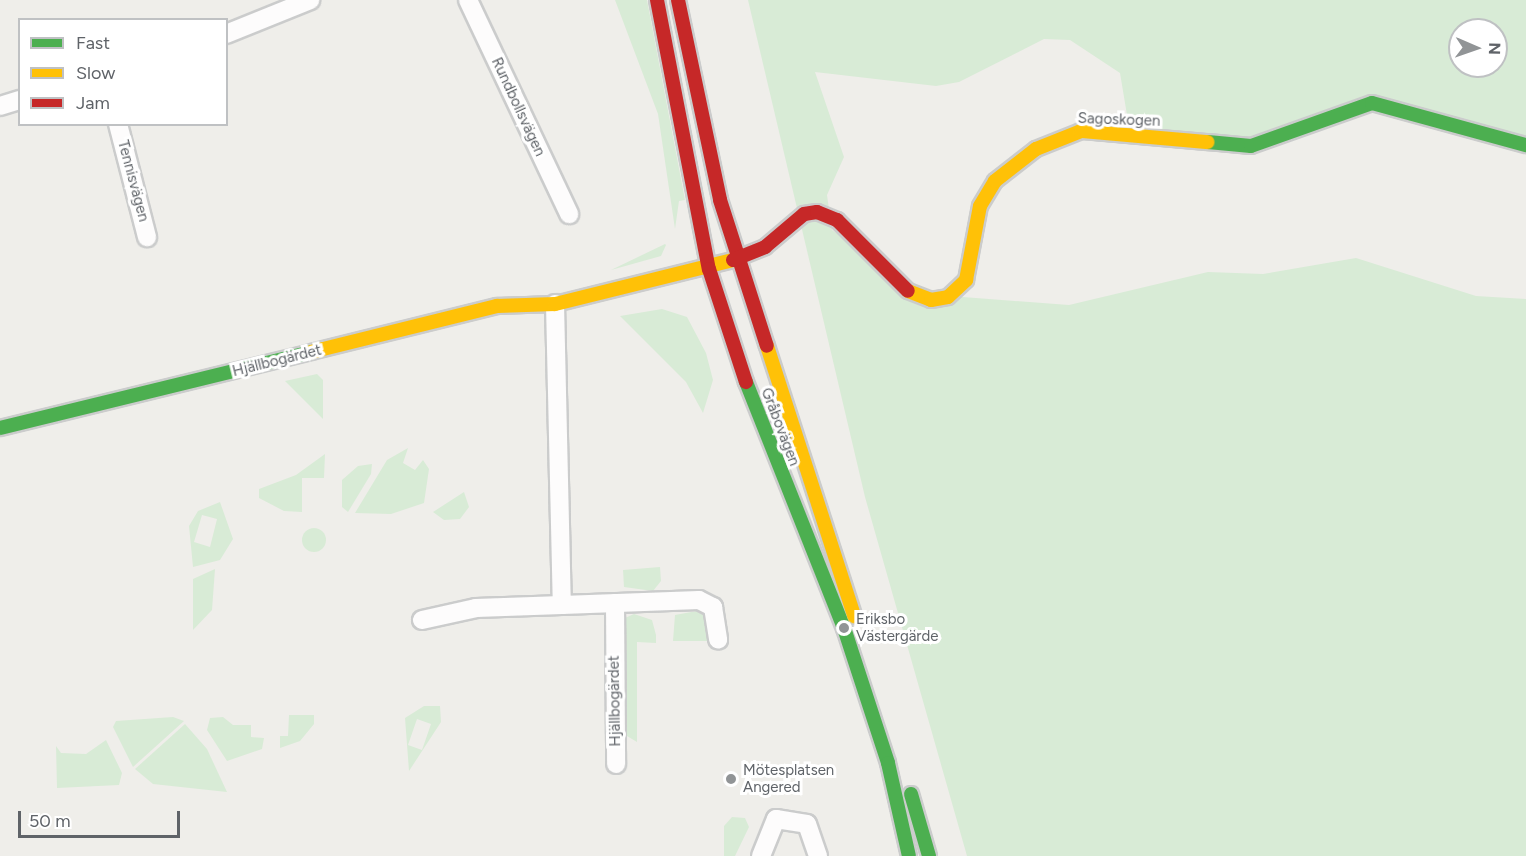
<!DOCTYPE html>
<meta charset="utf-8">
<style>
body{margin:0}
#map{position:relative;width:1526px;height:856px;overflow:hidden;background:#efeeea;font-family:Figtree,sans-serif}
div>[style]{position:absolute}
.green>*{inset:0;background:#d8ebd6}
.round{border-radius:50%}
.roads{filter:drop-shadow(2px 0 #cbcccc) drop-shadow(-2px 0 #cbcccc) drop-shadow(0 2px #cbcccc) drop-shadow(0 -2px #cbcccc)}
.street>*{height:18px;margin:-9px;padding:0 9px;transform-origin:9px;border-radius:9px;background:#fdfcfc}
.fast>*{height:14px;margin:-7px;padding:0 7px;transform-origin:7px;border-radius:7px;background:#4caf50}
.slow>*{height:14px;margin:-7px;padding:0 7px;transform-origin:7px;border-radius:7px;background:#ffc107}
.jam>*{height:14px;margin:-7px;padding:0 7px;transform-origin:7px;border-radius:7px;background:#c62828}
.dots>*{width:16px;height:16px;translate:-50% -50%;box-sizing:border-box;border:3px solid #fff;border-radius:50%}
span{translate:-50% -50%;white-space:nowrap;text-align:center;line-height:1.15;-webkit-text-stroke:6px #fff;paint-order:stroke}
.street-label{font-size:15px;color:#5f6368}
.poi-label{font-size:15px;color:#5f6368}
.left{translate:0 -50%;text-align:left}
.legend{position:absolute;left:18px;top:18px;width:210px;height:108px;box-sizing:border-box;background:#fff;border:2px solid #bfc1c3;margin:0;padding:8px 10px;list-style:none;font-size:18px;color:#5f6368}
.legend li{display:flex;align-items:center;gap:12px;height:30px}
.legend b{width:30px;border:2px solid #bfc1c3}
.north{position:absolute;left:1448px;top:18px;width:60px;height:60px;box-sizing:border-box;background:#fff;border:2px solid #bfc1c3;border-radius:50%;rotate:92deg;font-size:16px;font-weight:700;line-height:24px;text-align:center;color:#5f6368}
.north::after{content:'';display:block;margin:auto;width:21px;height:27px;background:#919496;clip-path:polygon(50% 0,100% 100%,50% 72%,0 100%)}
.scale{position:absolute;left:18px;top:811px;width:162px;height:27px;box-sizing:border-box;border:3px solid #5f6368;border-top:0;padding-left:8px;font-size:18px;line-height:21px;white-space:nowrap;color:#5f6368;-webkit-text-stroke:4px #fff;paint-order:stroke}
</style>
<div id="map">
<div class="green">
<div style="clip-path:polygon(615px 0,647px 0,685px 200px,679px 201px,675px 229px,658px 114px)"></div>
<div style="clip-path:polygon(evenodd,748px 0,1526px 0,1526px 139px,1379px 97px,1255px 139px,1129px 127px,1120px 73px,1070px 40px,1044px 39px,959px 82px,936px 86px,815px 72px,844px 157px,827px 195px,832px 230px,924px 294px,1069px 305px,1208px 272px,1263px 274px,1356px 258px,1476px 296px,1526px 299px,1526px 856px,967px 856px,865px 497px,748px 0,1460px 30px,1496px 30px,1496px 66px,1460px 66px,1460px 30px)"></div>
<div style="clip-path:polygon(666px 245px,661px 256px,611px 270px,665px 244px)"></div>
<div style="clip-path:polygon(662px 309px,687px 317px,706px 353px,713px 380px,703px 413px,686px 382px,620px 316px)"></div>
<div style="clip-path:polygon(317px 374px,323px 380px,323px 419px,285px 381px)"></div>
<div style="clip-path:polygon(408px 448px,403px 463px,415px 470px,423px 460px,429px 469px,424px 503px,391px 514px,355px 513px,387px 460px)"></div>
<div style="clip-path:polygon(325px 454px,324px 478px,302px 478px,302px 512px,284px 511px,259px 498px,259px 489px,296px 475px)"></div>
<div style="clip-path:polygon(372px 464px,371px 474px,348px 512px,342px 507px,342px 480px,358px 466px)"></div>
<div style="clip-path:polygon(464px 492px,469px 507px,460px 519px,444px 520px,433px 512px)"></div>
<div style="clip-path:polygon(evenodd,220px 502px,233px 539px,220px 560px,193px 567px,189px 526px,198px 511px,220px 502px,202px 515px,217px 519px,210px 547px,194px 542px,202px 515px)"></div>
<div class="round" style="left:302px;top:528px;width:24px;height:24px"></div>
<div style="clip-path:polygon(660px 567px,661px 581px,653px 591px,624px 587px,623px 570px)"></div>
<div style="clip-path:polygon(215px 569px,212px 610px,193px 630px,193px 579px)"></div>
<div style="clip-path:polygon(697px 611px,707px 617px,712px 641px,673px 641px,675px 615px)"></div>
<div style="clip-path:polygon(634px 614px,652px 620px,656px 635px,656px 643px,637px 642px,637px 742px,627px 736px,622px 631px,625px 618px)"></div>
<div style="clip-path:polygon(evenodd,440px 706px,441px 722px,409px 771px,405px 718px,424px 706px,440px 706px,417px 719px,431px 724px,422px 750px,408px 745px,417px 719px)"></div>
<div style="clip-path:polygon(289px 715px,314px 715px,314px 724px,300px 741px,280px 748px,280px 736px,288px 736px)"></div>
<div style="clip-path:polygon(173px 717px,184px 721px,133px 767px,113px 727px,116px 721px)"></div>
<div style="clip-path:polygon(223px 717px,233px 725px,251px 725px,251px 737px,264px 738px,262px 749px,227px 761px,207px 730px,210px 718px)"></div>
<div style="clip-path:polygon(185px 724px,207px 749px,227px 792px,153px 784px,135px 769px)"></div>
<div style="clip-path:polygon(106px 740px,122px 773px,119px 785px,57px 788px,56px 746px,61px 753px,86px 754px)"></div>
<div style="clip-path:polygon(732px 817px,745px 818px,749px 827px,735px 856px,724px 856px,724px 826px)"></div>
</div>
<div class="roads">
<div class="street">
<div style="left:468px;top:0;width:237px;rotate:64.7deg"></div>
<div style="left:226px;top:34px;width:91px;rotate:-22deg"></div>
<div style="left:0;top:106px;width:21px;rotate:-17deg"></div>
<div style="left:118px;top:124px;width:117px;rotate:75.6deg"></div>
<div style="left:555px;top:304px;width:301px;rotate:88.7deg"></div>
<div style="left:562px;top:605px;width:137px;rotate:-2.1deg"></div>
<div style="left:699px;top:600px;width:16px;rotate:27deg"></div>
<div style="left:713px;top:607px;width:33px;rotate:81deg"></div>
<div style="left:615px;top:603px;width:161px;rotate:89.6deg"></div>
<div style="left:422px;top:620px;width:55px;rotate:-12.5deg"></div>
<div style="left:476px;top:608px;width:86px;rotate:-2deg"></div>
<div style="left:761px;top:856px;width:40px;rotate:-68deg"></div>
<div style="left:776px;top:819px;width:31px;rotate:9deg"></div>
<div style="left:807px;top:824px;width:34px;rotate:71deg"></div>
</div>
<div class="fast">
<div style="left:1208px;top:142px;width:43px;rotate:5.3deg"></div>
<div style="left:1251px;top:146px;width:128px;rotate:-19.6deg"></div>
<div style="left:1372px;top:103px;width:160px;rotate:15.3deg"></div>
<div style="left:746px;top:382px;width:265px;rotate:68.3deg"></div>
<div style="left:844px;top:628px;width:142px;rotate:71.9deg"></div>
<div style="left:888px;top:763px;width:95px;rotate:77.3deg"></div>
<div style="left:0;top:428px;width:320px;rotate:-13.7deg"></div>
<div style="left:911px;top:794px;width:65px;rotate:73.8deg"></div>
</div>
<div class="slow">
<div style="left:908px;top:291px;width:25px;rotate:21deg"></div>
<div style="left:931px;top:300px;width:17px;rotate:-10deg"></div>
<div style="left:948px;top:297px;width:25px;rotate:-43deg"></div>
<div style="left:966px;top:280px;width:75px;rotate:-79.3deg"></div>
<div style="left:980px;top:206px;width:29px;rotate:-59deg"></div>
<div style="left:995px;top:181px;width:52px;rotate:-38deg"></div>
<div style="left:1036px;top:149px;width:48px;rotate:-21.8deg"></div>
<div style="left:1081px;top:131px;width:127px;rotate:5deg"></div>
<div style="left:767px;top:346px;width:284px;rotate:72.1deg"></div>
<div style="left:311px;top:352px;width:192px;rotate:-13.9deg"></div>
<div style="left:497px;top:306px;width:58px;rotate:-2deg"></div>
<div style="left:555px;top:304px;width:183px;rotate:-13.9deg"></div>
</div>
<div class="jam">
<div style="left:657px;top:0;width:274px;rotate:79.1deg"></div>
<div style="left:709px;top:269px;width:119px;rotate:71.9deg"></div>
<div style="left:678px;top:0;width:204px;rotate:78.1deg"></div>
<div style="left:720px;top:200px;width:153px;rotate:72.2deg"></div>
<div style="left:733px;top:260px;width:35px;rotate:-22deg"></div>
<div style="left:765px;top:247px;width:51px;rotate:-40.2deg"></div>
<div style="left:804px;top:214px;width:13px;rotate:-9deg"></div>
<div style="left:817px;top:212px;width:22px;rotate:22deg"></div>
<div style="left:837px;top:220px;width:100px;rotate:45deg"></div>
</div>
</div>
<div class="dots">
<div style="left:844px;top:628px;background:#919496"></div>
<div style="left:731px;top:779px;background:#919496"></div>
</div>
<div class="street-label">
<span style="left:518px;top:107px;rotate:65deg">Rundbollsvägen</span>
<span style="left:1119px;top:120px;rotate:2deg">Sagoskogen</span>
<span style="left:133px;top:181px;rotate:75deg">Tennisvägen</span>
<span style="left:277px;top:361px;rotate:-14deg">Hjällbogärdet</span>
<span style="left:780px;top:427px;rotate:69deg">Gråbovägen</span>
<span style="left:615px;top:701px;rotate:-91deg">Hjällbogärdet</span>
</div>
<div class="poi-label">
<span class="left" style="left:856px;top:628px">Eriksbo<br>Västergärde</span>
<span class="left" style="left:743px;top:779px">Mötesplatsen<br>Angered</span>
</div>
<ul class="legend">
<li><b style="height:8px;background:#4caf50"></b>Fast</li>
<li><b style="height:8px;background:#ffc107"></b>Slow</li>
<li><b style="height:8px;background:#c62828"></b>Jam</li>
</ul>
<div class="north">N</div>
<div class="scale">50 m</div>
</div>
